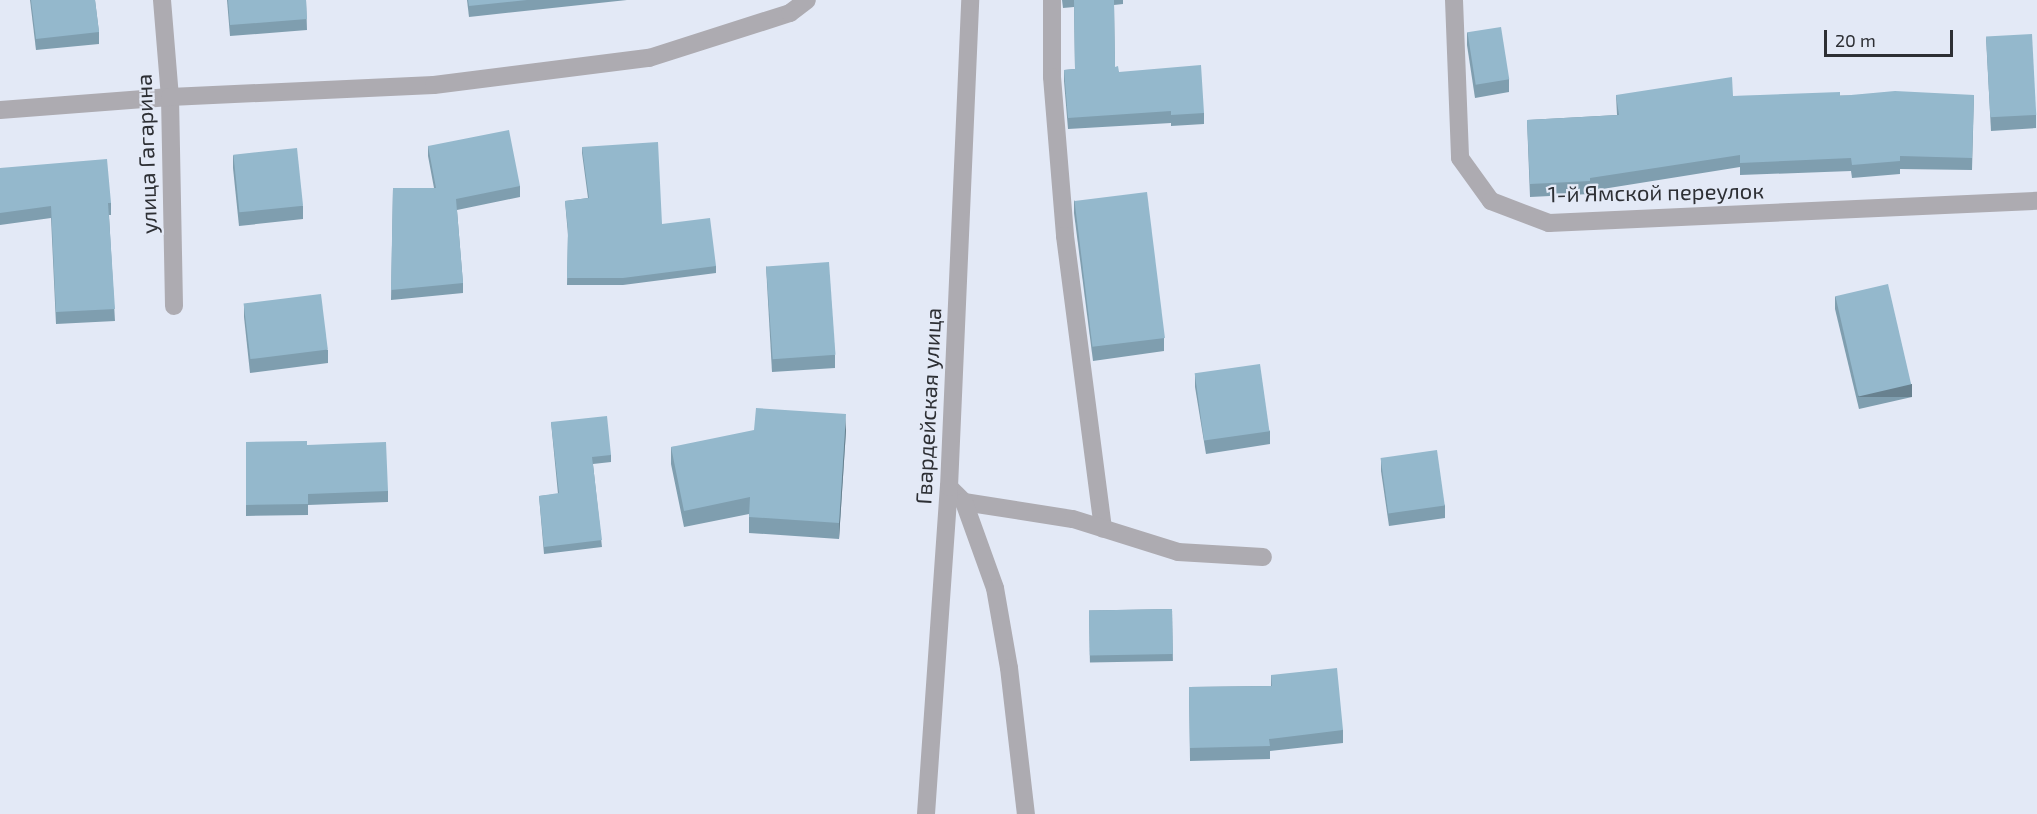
<!DOCTYPE html>
<meta charset="utf-8">
<style>
body{margin:0}
#map{position:relative;width:2037px;height:814px;overflow:hidden;background:#e3e9f6;font-family:"Exo 2",sans-serif}
div>[style]{position:absolute}
.minor>*{height:18px;margin:-9px;padding:0 9px;transform-origin:9px;border-radius:9px;background:#adabb1}
.wall>*{inset:0;background:#7f9eaf;transform-origin:0 0}
.shaded-wall>*{inset:0;background:#68818f;transform-origin:0 0}
.building>*{inset:0;background:#94b8cc;transform-origin:0 0}
span{translate:-50% -50%;white-space:nowrap;text-align:center;line-height:1.15;-webkit-text-stroke:4.5px #e3e9f6;paint-order:stroke}
.street-label{font-size:22px;color:#2d2f34}
.scale{position:absolute;left:1824px;top:30px;width:129px;height:27px;box-sizing:border-box;border:3px solid #2d2f34;border-top:0;padding-left:8px;font-size:18px;line-height:21px;white-space:nowrap;color:#2d2f34;-webkit-text-stroke:4px #e3e9f6;paint-order:stroke}
</style>
<div id="map">
<div class="minor">
<div style="left:162px;top:0;width:97px;rotate:85.3deg"></div>
<div style="left:170px;top:97px;width:209px;rotate:88.9deg"></div>
<div style="left:1052px;top:0;width:77px;rotate:90deg"></div>
<div style="left:1052px;top:77px;width:160px;rotate:85.3deg"></div>
<div style="left:1065px;top:236px;width:295px;rotate:82.6deg"></div>
<div style="left:1454px;top:0;width:158px;rotate:87.8deg"></div>
<div style="left:1460px;top:158px;width:53px;rotate:54.2deg"></div>
<div style="left:1491px;top:201px;width:62px;rotate:20.8deg"></div>
<div style="left:1549px;top:223px;width:488px;rotate:-2.6deg"></div>
<div style="left:0;top:110px;width:170px;rotate:-4.4deg"></div>
<div style="left:170px;top:97px;width:264px;rotate:-2.6deg"></div>
<div style="left:434px;top:85px;width:217px;rotate:-7.2deg"></div>
<div style="left:649px;top:58px;width:148px;rotate:-17.7deg"></div>
<div style="left:790px;top:13px;width:21px;rotate:-37deg"></div>
<div style="left:949px;top:487px;width:21px;rotate:45deg"></div>
<div style="left:964px;top:502px;width:110px;rotate:8.9deg"></div>
<div style="left:1073px;top:519px;width:110px;rotate:17.4deg"></div>
<div style="left:1178px;top:552px;width:85px;rotate:3.4deg"></div>
<div style="left:964px;top:502px;width:91px;rotate:70.2deg"></div>
<div style="left:995px;top:588px;width:81px;rotate:80.1deg"></div>
<div style="left:1009px;top:668px;width:147px;rotate:83.4deg"></div>
<div style="left:926px;top:814px;width:328px;rotate:-86deg"></div>
<div style="left:949px;top:487px;width:487px;rotate:-87.5deg"></div>
</div>
<div class="wall">
<div style="clip-path:polygon(30px 0,95px 0,99px 32px,99px 44px,36px 50px)"></div>
<div style="clip-path:polygon(227px 0,306px 0,307px 30px,230px 36px)"></div>
<div style="clip-path:polygon(467px 0,627px 0,469px 17px)"></div>
<div style="clip-path:polygon(1062px 0,1123px 0,1123px 4px,1114px 5px,1115px 67px,1119px 72px,1204px 113px,1204px 124px,1171px 126px,1171px 123px,1068px 129px,1064px 81px,1064px 70px,1075px 69px,1074px 7px,1063px 8px)"></div>
<div style="clip-path:polygon(1467px 32px,1509px 79px,1509px 92px,1475px 98px,1467px 45px)"></div>
<div style="clip-path:polygon(1986px 37px,2036px 115px,2036px 128px,1991px 131px)"></div>
<div style="clip-path:polygon(1616px 95px,1733px 96px,1974px 95px,1972px 170px,1900px 169px,1900px 174px,1852px 178px,1851px 171px,1740px 175px,1740px 167px,1590px 191px,1590px 194px,1530px 197px,1527px 120px,1617px 115px)"></div>
<div style="clip-path:polygon(428px 146px,520px 186px,520px 197px,457px 210px,463px 283px,463px 293px,391px 300px,393px 188px,434px 188px,428px 156px)"></div>
<div style="clip-path:polygon(582px 147px,662px 224px,716px 266px,716px 273px,623px 285px,567px 285px,568px 235px,565px 201px,588px 198px,582px 153px)"></div>
<div style="clip-path:polygon(233px 155px,303px 206px,303px 219px,239px 226px,233px 168px)"></div>
<div style="clip-path:polygon(0 168px,111px 203px,111px 215px,109px 215px,115px 321px,56px 324px,51px 218px,0 225px)"></div>
<div style="clip-path:polygon(1074px 200px,1164px 338px,1164px 351px,1093px 361px,1074px 213px)"></div>
<div style="clip-path:polygon(766px 266px,835px 355px,835px 368px,772px 372px)"></div>
<div style="clip-path:polygon(1835px 296px,1912px 397px,1859px 409px,1835px 309px)"></div>
<div style="clip-path:polygon(244px 304px,328px 350px,328px 363px,250px 373px,244px 317px)"></div>
<div style="clip-path:polygon(1195px 374px,1270px 431px,1270px 444px,1206px 454px,1195px 387px)"></div>
<div style="clip-path:polygon(551px 422px,611px 455px,611px 462px,593px 464px,602px 547px,544px 554px,539px 496px,558px 494px)"></div>
<div style="clip-path:polygon(846px 430px,839px 539px,749px 533px,749px 514px,684px 527px,671px 464px,671px 447px)"></div>
<div style="clip-path:polygon(246px 442px,307px 445px,388px 491px,388px 502px,308px 505px,308px 515px,246px 516px)"></div>
<div style="clip-path:polygon(1381px 458px,1445px 505px,1445px 518px,1389px 526px,1381px 471px)"></div>
<div style="left:1172px;top:609px;width:52px;height:83px;rotate:89deg"></div>
<div style="clip-path:polygon(1271px 675px,1343px 730px,1343px 743px,1270px 751px,1270px 759px,1190px 761px,1189px 687px,1271px 686px)"></div>
</div>
<div class="shaded-wall">
<div style="left:1912px;top:384px;width:13px;height:54px;rotate:90deg"></div>
<div style="clip-path:polygon(846px 414px,846px 430px,839px 539px,839px 523px)"></div>
</div>
<div class="building">
<div style="clip-path:polygon(31px 0,95px 0,99px 32px,36px 39px)"></div>
<div style="clip-path:polygon(228px 0,306px 0,307px 19px,230px 25px)"></div>
<div style="clip-path:polygon(468px 0,527px 0,469px 6px)"></div>
<div style="clip-path:polygon(1074px 0,1114px 0,1115px 67px,1118px 66px,1119px 72px,1201px 65px,1204px 113px,1171px 115px,1171px 111px,1068px 118px,1064px 70px,1075px 69px)"></div>
<div style="left:1501px;top:27px;width:53px;height:34px;rotate:81deg"></div>
<div style="left:2032px;top:34px;width:81px;height:46px;rotate:87deg"></div>
<div style="clip-path:polygon(1732px 77px,1733px 96px,1840px 92px,1840px 96px,1895px 91px,1974px 95px,1972px 158px,1900px 156px,1900px 161px,1852px 165px,1851px 158px,1740px 163px,1740px 155px,1590px 178px,1590px 181px,1530px 184px,1527px 120px,1619px 115px,1616px 95px)"></div>
<div style="clip-path:polygon(509px 130px,520px 186px,456px 199px,463px 283px,391px 290px,393px 188px,436px 188px,428px 146px)"></div>
<div style="clip-path:polygon(658px 142px,662px 224px,710px 218px,716px 266px,623px 278px,567px 278px,568px 229px,565px 201px,589px 198px,582px 147px)"></div>
<div style="left:297px;top:148px;width:58px;height:64px;rotate:84deg"></div>
<div style="clip-path:polygon(107px 159px,111px 203px,108px 203px,115px 309px,56px 312px,51px 206px,0 213px,0 168px)"></div>
<div style="left:1147px;top:192px;width:147px;height:73px;rotate:83deg"></div>
<div style="left:829px;top:262px;width:93px;height:63px;rotate:86deg"></div>
<div style="left:1888px;top:284px;width:103px;height:54px;rotate:77deg"></div>
<div style="left:321px;top:294px;width:56px;height:78px;rotate:83deg"></div>
<div style="left:1260px;top:364px;width:68px;height:66px;rotate:82deg"></div>
<div style="clip-path:polygon(756px 408px,846px 414px,839px 523px,749px 517px,750px 497px,684px 511px,671px 447px,754px 430px)"></div>
<div style="clip-path:polygon(607px 416px,611px 455px,592px 457px,602px 540px,544px 547px,539px 496px,559px 493px,551px 422px)"></div>
<div style="clip-path:polygon(307px 441px,307px 445px,386px 442px,388px 491px,308px 494px,308px 504px,246px 505px,246px 442px)"></div>
<div style="left:1437px;top:450px;width:56px;height:57px;rotate:82deg"></div>
<div style="left:1172px;top:609px;width:45px;height:83px;rotate:89deg"></div>
<div style="clip-path:polygon(1337px 668px,1343px 730px,1269px 739px,1270px 746px,1190px 748px,1189px 687px,1272px 686px,1271px 675px)"></div>
</div>
<div class="street-label">
<span style="left:146px;top:154px;rotate:-92deg">улица Гагарина</span>
<span style="left:1656px;top:192px;rotate:-1deg">1-й Ямской переулок</span>
<span style="left:928px;top:406px;rotate:-87deg">Гвардейская улица</span>
</div>
<div class="scale">20 m</div>
</div>
